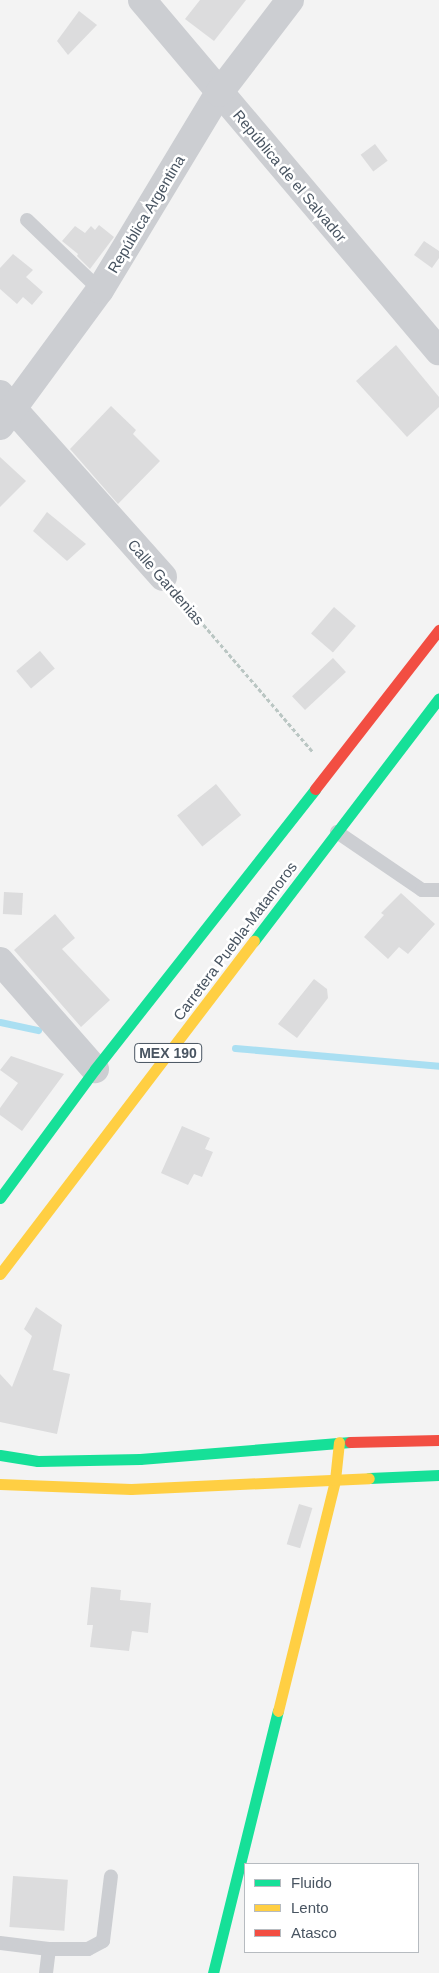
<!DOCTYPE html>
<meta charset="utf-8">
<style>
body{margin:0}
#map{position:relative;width:439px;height:1973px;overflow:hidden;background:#f3f3f3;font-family:Helvetica,sans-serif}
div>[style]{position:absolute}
.stream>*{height:7px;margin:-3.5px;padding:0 3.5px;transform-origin:3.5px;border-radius:3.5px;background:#aadff2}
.building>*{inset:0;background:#dcdcdd;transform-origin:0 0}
.path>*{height:3px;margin-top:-1.5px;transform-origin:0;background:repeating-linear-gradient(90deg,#bac6c3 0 4px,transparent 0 6.5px)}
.lane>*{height:14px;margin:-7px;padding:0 7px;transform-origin:7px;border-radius:7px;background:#ccced2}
.street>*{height:28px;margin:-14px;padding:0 14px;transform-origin:14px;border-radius:14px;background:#ccced2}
.fast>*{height:11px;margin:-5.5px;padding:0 5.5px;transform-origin:5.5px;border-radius:5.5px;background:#16e098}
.slow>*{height:11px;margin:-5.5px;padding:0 5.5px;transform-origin:5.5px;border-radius:5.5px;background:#ffcf43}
.jam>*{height:11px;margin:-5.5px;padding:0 5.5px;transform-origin:5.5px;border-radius:5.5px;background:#f24e42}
span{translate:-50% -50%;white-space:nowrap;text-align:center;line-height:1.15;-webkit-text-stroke:5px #fff;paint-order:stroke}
.shield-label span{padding:1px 4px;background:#fff;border:1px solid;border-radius:4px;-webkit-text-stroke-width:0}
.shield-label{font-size:14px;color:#485461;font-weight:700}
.street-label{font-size:15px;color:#485461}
.legend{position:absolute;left:244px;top:1863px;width:175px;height:90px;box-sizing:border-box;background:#fff;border:1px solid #b6bbc0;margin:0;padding:6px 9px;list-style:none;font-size:15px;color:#485461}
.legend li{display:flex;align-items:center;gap:10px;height:25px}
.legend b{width:25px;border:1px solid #b6bbc0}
</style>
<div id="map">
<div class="stream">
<div style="left:0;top:1022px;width:39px;rotate:12deg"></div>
<div style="left:235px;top:1048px;width:205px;rotate:5deg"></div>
</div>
<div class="building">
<div style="clip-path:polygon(200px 0,246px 0,214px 41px,185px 19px)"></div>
<div style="clip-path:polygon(79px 11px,97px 25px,68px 55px,57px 41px)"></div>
<div style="left:375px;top:144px;width:21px;height:18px;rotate:53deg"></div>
<div style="clip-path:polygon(99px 225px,114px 237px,90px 269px,77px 256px,78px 254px,62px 241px,75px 226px,85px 233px,91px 226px,95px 230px)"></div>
<div style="clip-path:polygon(424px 241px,439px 251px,439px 258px,432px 268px,414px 255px)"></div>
<div style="clip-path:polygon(13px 254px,33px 270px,26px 277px,43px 292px,32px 305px,23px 297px,17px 304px,0 289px,0 268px)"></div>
<div style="clip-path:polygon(396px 345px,439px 397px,439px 407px,407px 437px,356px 381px)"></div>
<div style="clip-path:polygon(111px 406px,136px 430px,133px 434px,160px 461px,118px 504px,70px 449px)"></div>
<div style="clip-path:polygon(0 457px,26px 481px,0 507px)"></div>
<div style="clip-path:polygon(47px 512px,86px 544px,67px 561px,33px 531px)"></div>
<div style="left:334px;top:607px;width:29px;height:35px;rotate:41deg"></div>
<div style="left:40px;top:651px;width:23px;height:31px;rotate:50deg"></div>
<div style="left:333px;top:658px;width:19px;height:56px;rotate:47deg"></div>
<div style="left:216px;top:784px;width:40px;height:50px;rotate:51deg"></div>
<div style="left:4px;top:892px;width:19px;height:22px;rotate:3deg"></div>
<div style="clip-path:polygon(401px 893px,435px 924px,408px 954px,399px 947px,388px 959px,364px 937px,384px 915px,381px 913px)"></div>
<div style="clip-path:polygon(55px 914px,75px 938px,62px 949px,110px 1000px,81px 1027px,14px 950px)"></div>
<div style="clip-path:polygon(314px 979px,327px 989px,328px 998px,297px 1038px,278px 1024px)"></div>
<div style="clip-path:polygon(11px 1056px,64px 1074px,22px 1131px,0 1115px,0 1108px,18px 1083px,0 1070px)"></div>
<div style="clip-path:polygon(182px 1126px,210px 1138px,205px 1149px,213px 1152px,202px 1177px,194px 1174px,188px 1185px,161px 1173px)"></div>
<div style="clip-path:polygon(36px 1307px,62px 1325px,53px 1370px,70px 1374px,57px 1434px,0 1422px,0 1374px,12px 1387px,32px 1336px,24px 1329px)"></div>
<div style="left:299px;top:1504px;width:14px;height:42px;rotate:17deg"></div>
<div style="clip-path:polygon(91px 1587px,121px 1590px,120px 1600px,151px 1603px,148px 1633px,132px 1631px,129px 1651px,90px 1647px,93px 1625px,87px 1625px)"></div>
<div style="left:13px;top:1876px;width:55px;height:51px;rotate:4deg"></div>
</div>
<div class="path">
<div style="left:178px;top:595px;width:206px;rotate:49.3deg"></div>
</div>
<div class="lane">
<div style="left:27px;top:220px;width:101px;rotate:43.8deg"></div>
<div style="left:337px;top:832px;width:103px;rotate:34.3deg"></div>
<div style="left:422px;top:890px;width:17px"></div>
<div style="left:0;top:1943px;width:49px;rotate:7deg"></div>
<div style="left:49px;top:1949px;width:39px"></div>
<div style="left:88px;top:1949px;width:17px;rotate:-28deg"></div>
<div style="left:103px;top:1941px;width:65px;rotate:-83deg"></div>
<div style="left:46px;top:1973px;width:24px;rotate:-83deg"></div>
</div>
<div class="street">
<div style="left:142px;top:0;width:460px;rotate:49.8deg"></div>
<div style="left:0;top:394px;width:245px;rotate:48.3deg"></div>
<div style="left:0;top:426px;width:169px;rotate:-53.7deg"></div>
<div style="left:100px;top:290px;width:230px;rotate:-58.9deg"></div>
<div style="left:219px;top:93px;width:117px;rotate:-52.6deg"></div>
<div style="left:0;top:961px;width:144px;rotate:48.7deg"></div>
</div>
<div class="fast">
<div style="left:254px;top:941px;width:305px;rotate:-52.7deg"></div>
<div style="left:0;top:1198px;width:160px;rotate:-53.6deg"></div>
<div style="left:95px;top:1069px;width:356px;rotate:-51.8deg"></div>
<div style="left:0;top:1455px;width:38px;rotate:9deg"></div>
<div style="left:38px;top:1461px;width:102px;rotate:-1.1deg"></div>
<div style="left:140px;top:1459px;width:211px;rotate:-4.6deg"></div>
<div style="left:369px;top:1478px;width:70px;rotate:-2.5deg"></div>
<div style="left:213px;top:1973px;width:270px;rotate:-76.1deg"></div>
</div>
<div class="slow">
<div style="left:0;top:1274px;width:419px;rotate:-52.7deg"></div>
<div style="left:0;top:1484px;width:131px;rotate:2.2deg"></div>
<div style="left:131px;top:1489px;width:238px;rotate:-2.6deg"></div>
<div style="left:278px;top:1711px;width:238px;rotate:-76.1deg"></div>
<div style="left:335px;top:1480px;width:38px;rotate:-84deg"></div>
</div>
<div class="jam">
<div style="left:315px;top:789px;width:202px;rotate:-52.1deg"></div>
<div style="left:350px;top:1442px;width:89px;rotate:-1.3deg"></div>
</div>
<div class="shield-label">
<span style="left:168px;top:1053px">MEX 190</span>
</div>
<div class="street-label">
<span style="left:290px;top:176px;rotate:50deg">República de el Salvador</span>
<span style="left:146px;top:214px;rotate:-59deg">República Argentina</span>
<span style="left:166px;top:582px;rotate:49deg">Calle Gardenias</span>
<span style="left:235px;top:941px;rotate:-53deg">Carretera Puebla-Matamoros</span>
</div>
<ul class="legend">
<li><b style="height:6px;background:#16e098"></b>Fluido</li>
<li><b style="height:6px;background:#ffcf43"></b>Lento</li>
<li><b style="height:6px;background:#f24e42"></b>Atasco</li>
</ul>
</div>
